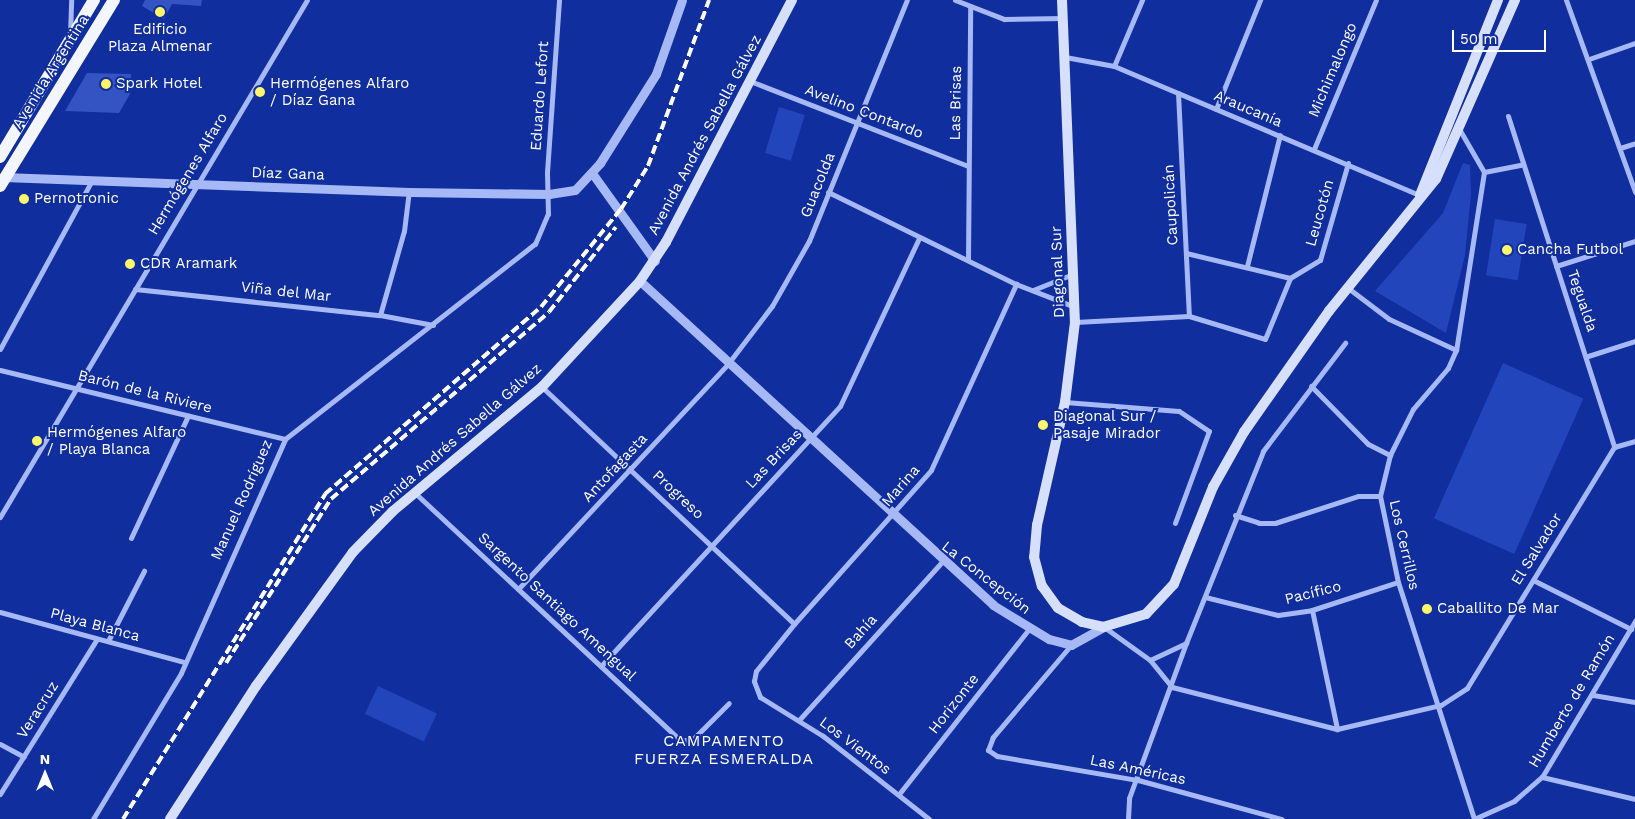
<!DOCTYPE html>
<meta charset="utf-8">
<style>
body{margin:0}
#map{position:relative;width:1635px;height:819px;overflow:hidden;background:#102e9d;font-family:"Work Sans",sans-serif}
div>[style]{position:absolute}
.green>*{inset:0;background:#2345bc;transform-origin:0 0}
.building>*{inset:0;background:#3454c4}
.minor>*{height:5px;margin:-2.5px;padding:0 2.5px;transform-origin:2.5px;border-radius:2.5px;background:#a6b8f5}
.tertiary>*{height:9px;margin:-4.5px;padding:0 4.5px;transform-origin:4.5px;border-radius:4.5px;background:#a6b8f5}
.secondary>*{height:10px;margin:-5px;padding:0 5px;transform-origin:5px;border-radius:5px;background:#d6dffe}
.primary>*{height:12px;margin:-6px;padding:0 6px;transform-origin:6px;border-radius:6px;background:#f4f6ff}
.rail>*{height:4px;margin-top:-2px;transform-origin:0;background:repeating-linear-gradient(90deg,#fff 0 9px,transparent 0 13px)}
.dots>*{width:14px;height:14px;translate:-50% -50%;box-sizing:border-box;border:2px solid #102e9d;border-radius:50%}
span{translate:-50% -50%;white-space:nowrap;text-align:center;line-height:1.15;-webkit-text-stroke:4px #102e9d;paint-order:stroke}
.poi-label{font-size:15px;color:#fff}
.left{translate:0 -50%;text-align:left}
.street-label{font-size:15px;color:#fff}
.neighbourhood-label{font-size:16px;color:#fff;letter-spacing:1px}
.north{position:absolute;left:20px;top:749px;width:50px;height:50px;-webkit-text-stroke:4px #102e9d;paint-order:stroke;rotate:0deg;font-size:14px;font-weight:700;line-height:20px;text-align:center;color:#fff}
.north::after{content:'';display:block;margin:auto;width:18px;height:22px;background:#fff;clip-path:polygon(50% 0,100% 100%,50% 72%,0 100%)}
.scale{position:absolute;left:1452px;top:30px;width:94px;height:22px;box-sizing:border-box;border:2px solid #fff;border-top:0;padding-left:6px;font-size:15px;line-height:18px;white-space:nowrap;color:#fff;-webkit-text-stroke:4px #102e9d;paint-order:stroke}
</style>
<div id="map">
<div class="green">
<div style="left:779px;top:107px;width:27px;height:48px;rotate:17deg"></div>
<div style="clip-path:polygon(1463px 163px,1470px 165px,1471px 194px,1465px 255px,1446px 333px,1375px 291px,1443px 213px)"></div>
<div style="left:1495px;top:219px;width:32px;height:57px;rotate:9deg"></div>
<div style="left:1503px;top:363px;width:88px;height:170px;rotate:24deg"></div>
<div style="left:378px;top:686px;width:65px;height:31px;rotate:25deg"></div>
</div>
<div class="building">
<div style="clip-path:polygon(145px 0,202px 0,201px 6px,172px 4px,164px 19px,142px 6px)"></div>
<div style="clip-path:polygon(87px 73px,131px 74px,130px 94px,119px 113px,65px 111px)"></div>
</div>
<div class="minor">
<div style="left:955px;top:0;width:53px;rotate:21.2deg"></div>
<div style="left:1004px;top:19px;width:59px;rotate:-1deg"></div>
<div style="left:1566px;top:0;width:204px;rotate:70.2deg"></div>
<div style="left:70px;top:34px;width:34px;rotate:-88deg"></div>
<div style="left:1065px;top:57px;width:50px;rotate:10.4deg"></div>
<div style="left:1114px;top:66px;width:332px;rotate:22.9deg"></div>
<div style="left:1589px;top:59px;width:49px;rotate:-19.2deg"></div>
<div style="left:1114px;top:66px;width:72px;rotate:-67deg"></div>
<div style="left:750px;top:81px;width:234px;rotate:21.3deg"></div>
<div style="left:1178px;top:93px;width:223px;rotate:87.2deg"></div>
<div style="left:1216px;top:109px;width:118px;rotate:-68deg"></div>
<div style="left:1508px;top:116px;width:348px;rotate:72.2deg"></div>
<div style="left:1458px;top:127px;width:52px;rotate:60deg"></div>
<div style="left:1484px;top:172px;width:180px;rotate:98.9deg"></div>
<div style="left:1456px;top:350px;width:20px;rotate:114deg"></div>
<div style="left:1448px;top:368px;width:54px;rotate:130.5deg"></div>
<div style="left:1413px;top:409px;width:51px;rotate:116.6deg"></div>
<div style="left:1390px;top:455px;width:42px;rotate:103.7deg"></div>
<div style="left:1380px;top:496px;width:88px;rotate:78.2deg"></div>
<div style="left:1398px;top:582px;width:249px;rotate:72.2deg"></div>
<div style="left:1620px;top:148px;width:16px;rotate:-18deg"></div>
<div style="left:1314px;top:149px;width:161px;rotate:-67.4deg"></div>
<div style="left:1484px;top:172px;width:38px;rotate:-11deg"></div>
<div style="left:828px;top:192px;width:209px;rotate:26.1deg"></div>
<div style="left:1016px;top:284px;width:63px;rotate:21.3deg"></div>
<div style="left:1186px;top:253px;width:107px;rotate:13.5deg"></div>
<div style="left:968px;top:260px;width:254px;rotate:-89.5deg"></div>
<div style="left:1247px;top:266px;width:135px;rotate:-75.9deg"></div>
<div style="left:1556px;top:266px;width:83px;rotate:-17.6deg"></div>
<div style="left:1348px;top:288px;width:51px;rotate:37.1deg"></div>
<div style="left:1389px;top:319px;width:74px;rotate:24.8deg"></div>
<div style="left:135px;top:289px;width:246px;rotate:6.1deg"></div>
<div style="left:380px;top:315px;width:54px;rotate:10.7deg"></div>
<div style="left:1033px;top:290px;width:43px;rotate:-21.8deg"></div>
<div style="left:380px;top:315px;width:87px;rotate:-74.1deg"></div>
<div style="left:404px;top:231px;width:39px;rotate:-83deg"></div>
<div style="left:1075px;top:322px;width:114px;rotate:-3deg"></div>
<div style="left:1189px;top:316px;width:79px;rotate:16.8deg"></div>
<div style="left:1265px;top:339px;width:66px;rotate:-67.7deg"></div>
<div style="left:1290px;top:278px;width:35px;rotate:-31deg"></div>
<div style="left:1320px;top:260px;width:101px;rotate:-73.9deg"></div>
<div style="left:0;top:349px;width:192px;rotate:-61.4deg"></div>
<div style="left:1588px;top:356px;width:49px;rotate:-17.7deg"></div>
<div style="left:0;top:370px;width:293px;rotate:13.6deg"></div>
<div style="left:1311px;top:386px;width:81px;rotate:45.5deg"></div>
<div style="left:1368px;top:444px;width:25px;rotate:27deg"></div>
<div style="left:542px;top:387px;width:346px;rotate:43.2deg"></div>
<div style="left:1065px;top:402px;width:114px;rotate:4.5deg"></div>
<div style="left:1179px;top:411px;width:36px;rotate:34deg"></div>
<div style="left:1209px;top:431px;width:98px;rotate:110.3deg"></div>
<div style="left:1614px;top:447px;width:22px;rotate:-16deg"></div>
<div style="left:415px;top:493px;width:362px;rotate:43deg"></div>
<div style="left:680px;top:740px;width:12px"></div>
<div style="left:692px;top:740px;width:52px;rotate:-45deg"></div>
<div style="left:1235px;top:515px;width:25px;rotate:18deg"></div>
<div style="left:1259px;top:523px;width:16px"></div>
<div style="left:1275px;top:523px;width:87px;rotate:-18deg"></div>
<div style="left:1358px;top:496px;width:22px"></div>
<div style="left:0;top:517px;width:601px;rotate:-59.3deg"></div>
<div style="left:131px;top:538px;width:135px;rotate:-65deg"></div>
<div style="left:1533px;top:580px;width:110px;rotate:26.6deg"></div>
<div style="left:520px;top:587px;width:304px;rotate:-47deg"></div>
<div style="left:727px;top:365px;width:74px;rotate:-52.7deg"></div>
<div style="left:772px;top:306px;width:75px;rotate:-60.4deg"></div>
<div style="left:809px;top:241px;width:260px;rotate:-67.9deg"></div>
<div style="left:1205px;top:597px;width:75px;rotate:13.9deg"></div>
<div style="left:1278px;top:615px;width:34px;rotate:-8deg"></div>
<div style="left:1312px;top:610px;width:90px;rotate:-18deg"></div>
<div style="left:1312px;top:610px;width:122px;rotate:78.1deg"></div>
<div style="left:0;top:612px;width:191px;rotate:15.2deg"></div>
<div style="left:1104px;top:627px;width:57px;rotate:35.7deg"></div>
<div style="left:1150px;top:660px;width:35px;rotate:51deg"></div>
<div style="left:1172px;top:687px;width:170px;rotate:14.3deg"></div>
<div style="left:1337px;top:729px;width:107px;rotate:-13deg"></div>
<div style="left:1441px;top:705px;width:31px;rotate:-33deg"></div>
<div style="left:1467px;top:688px;width:282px;rotate:-58.6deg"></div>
<div style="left:108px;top:641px;width:79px;rotate:-62.8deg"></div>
<div style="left:1071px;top:645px;width:121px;rotate:130.3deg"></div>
<div style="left:993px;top:737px;width:14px;rotate:111deg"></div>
<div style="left:988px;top:750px;width:11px;rotate:34deg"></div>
<div style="left:997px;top:756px;width:143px;rotate:9.7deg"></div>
<div style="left:1138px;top:780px;width:149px;rotate:15.2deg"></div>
<div style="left:1150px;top:660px;width:40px;rotate:-25deg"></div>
<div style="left:601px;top:666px;width:353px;rotate:-47.4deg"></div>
<div style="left:840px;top:406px;width:186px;rotate:-64.8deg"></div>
<div style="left:1593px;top:695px;width:43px;rotate:9.5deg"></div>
<div style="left:799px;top:720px;width:213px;rotate:-47.9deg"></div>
<div style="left:0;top:744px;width:27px;rotate:28deg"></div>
<div style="left:1542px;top:777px;width:96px;rotate:13.3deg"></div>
<div style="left:0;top:794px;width:183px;rotate:-58deg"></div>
<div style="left:899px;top:794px;width:210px;rotate:-51.8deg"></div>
<div style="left:93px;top:819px;width:170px;rotate:-58.9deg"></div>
<div style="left:181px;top:673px;width:256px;rotate:-66deg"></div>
<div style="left:285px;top:439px;width:317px;rotate:-38deg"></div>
<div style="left:535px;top:244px;width:33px;rotate:-67deg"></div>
<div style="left:548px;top:214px;width:42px;rotate:-91.4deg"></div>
<div style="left:547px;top:172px;width:172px;rotate:-86deg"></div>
<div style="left:929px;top:819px;width:135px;rotate:-141.9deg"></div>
<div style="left:823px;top:736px;width:74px;rotate:-148.2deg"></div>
<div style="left:760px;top:697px;width:17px;rotate:-111deg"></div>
<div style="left:754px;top:681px;width:10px;rotate:-79deg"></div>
<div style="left:756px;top:671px;width:60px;rotate:-51deg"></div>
<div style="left:794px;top:624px;width:206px;rotate:-48.3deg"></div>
<div style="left:931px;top:470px;width:205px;rotate:-65.4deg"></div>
<div style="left:1128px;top:819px;width:21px;rotate:-87deg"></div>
<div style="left:1129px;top:798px;width:165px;rotate:-69.8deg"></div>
<div style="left:1186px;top:643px;width:207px;rotate:-68.1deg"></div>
<div style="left:1263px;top:451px;width:136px;rotate:-52.8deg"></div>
<div style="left:1474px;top:819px;width:44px;rotate:-24.2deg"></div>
<div style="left:1514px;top:801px;width:37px;rotate:-41deg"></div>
<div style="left:1542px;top:777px;width:182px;rotate:-59.2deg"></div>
</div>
<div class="tertiary">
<div style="left:592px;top:173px;width:108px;rotate:54.4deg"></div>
<div style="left:3px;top:177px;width:406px;rotate:2.1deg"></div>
<div style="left:409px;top:192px;width:140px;rotate:0.8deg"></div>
<div style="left:549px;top:194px;width:26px;rotate:-9deg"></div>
<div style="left:575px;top:190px;width:37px;rotate:-47deg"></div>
<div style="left:600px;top:163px;width:105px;rotate:-57.8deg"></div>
<div style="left:656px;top:74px;width:78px;rotate:-70.6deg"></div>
<div style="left:640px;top:281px;width:479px;rotate:42.5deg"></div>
<div style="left:993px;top:605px;width:66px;rotate:31.3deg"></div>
<div style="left:1049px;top:639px;width:23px;rotate:15deg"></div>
<div style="left:1071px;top:645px;width:37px;rotate:-29deg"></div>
</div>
<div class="secondary">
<div style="left:1062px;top:0;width:322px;rotate:87.7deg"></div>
<div style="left:1075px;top:322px;width:81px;rotate:97.1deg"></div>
<div style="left:1065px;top:402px;width:126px;rotate:102.8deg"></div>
<div style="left:1037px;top:525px;width:32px;rotate:95deg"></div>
<div style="left:1034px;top:557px;width:30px;rotate:75deg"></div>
<div style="left:1042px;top:586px;width:27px;rotate:54deg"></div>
<div style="left:1058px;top:608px;width:28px;rotate:30deg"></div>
<div style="left:1082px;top:622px;width:22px;rotate:13deg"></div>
<div style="left:1103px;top:627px;width:45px;rotate:-16.8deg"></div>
<div style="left:1146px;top:614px;width:41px;rotate:-47deg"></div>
<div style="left:1174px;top:584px;width:105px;rotate:-68.1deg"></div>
<div style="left:1213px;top:487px;width:63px;rotate:-60.6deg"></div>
<div style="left:1244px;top:432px;width:148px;rotate:-54.9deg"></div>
<div style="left:1329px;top:311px;width:170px;rotate:-51deg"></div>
<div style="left:1436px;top:179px;width:196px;rotate:-66.2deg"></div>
<div style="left:1420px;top:195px;width:210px;rotate:-68.2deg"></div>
<div style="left:170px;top:819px;width:158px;rotate:-57.1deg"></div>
<div style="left:256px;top:686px;width:165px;rotate:-54.1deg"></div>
<div style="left:353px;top:552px;width:57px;rotate:-45.7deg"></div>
<div style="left:393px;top:511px;width:194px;rotate:-39.8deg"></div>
<div style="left:542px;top:387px;width:144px;rotate:-47.2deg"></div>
<div style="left:640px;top:281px;width:47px;rotate:-56.3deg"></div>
<div style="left:666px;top:242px;width:273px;rotate:-62.5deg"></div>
</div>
<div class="primary">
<div style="left:0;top:157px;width:183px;rotate:-59.1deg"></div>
<div style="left:0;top:186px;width:218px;rotate:-58.5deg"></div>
</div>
<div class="rail">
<div style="left:226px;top:663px;width:195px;rotate:-57.4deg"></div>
<div style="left:331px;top:499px;width:287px;rotate:-40.6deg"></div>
<div style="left:549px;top:312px;width:108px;rotate:-51.8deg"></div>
<div style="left:123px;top:819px;width:383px;rotate:-58.1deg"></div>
<div style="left:325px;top:494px;width:286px;rotate:-40.9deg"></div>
<div style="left:541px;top:307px;width:127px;rotate:-50.8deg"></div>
<div style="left:621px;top:209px;width:51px;rotate:-57.9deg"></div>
<div style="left:648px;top:166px;width:177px;rotate:-69.8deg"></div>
</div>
<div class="dots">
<div style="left:160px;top:12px;background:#fff66a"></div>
<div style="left:106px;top:84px;background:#fff66a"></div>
<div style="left:260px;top:92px;background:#fff66a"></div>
<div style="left:24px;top:199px;background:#fff66a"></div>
<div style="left:1507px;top:250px;background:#fff66a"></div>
<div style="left:130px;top:264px;background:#fff66a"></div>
<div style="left:1043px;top:425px;background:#fff66a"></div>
<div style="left:37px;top:441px;background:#fff66a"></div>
<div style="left:1427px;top:609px;background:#fff66a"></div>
</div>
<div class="poi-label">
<span style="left:160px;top:38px">Edificio<br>Plaza Almenar</span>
<span class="left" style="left:270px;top:92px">Hermógenes Alfaro<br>/ Díaz Gana</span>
<span class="left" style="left:116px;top:84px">Spark Hotel</span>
<span class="left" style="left:34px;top:199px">Pernotronic</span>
<span class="left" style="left:1517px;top:250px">Cancha Futbol</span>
<span class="left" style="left:140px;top:264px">CDR Aramark</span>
<span class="left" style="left:1053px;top:425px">Diagonal Sur /<br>Pasaje Mirador</span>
<span class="left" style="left:47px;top:441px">Hermógenes Alfaro<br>/ Playa Blanca</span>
<span class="left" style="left:1437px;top:609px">Caballito De Mar</span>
</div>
<div class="street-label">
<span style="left:1333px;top:70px;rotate:-67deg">Michimalongo</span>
<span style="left:51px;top:72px;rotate:-58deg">Avenida Argentina</span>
<span style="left:540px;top:96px;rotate:-86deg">Eduardo Lefort</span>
<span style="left:956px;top:103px;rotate:-89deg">Las Brisas</span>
<span style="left:1248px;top:109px;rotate:23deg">Araucanía</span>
<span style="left:864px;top:112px;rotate:21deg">Avelino Contardo</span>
<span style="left:705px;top:135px;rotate:-62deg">Avenida Andrés Sabella Gálvez</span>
<span style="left:188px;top:174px;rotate:-59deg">Hermógenes Alfaro</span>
<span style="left:288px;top:174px;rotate:2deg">Díaz Gana</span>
<span style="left:818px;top:185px;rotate:-68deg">Guacolda</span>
<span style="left:1171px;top:205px;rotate:-93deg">Caupolicán</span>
<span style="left:1320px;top:213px;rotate:-74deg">Leucotón</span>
<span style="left:1058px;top:272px;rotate:-92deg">Diagonal Sur</span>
<span style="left:286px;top:292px;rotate:6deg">Viña del Mar</span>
<span style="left:1582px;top:301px;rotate:71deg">Tegualda</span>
<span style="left:145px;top:392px;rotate:14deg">Barón de la Riviere</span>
<span style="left:455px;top:440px;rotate:-41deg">Avenida Andrés Sabella Gálvez</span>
<span style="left:774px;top:459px;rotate:-47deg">Las Brisas</span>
<span style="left:615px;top:468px;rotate:-47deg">Antofagasta</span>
<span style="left:901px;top:486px;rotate:-49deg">Marina</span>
<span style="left:678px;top:495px;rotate:43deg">Progreso</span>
<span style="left:242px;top:500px;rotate:-66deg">Manuel Rodríguez</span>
<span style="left:1404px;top:545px;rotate:77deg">Los Cerrillos</span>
<span style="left:1537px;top:549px;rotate:-58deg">El Salvador</span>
<span style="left:986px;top:578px;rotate:38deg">La Concepción</span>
<span style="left:1313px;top:593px;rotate:-14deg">Pacífico</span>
<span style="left:557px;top:607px;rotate:43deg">Sargento Santiago Amengual</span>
<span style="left:95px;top:625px;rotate:15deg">Playa Blanca</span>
<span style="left:861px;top:632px;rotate:-48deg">Bahía</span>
<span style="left:1572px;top:701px;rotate:-59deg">Humberto de Ramón</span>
<span style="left:954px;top:704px;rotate:-52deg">Horizonte</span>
<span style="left:38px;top:710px;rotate:-58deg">Veracruz</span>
<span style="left:855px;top:746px;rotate:37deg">Los Vientos</span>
<span style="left:1138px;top:770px;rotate:12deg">Las Américas</span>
</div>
<div class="neighbourhood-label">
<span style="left:724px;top:750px">CAMPAMENTO<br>FUERZA ESMERALDA</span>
</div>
<div class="north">N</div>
<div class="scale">50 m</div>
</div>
